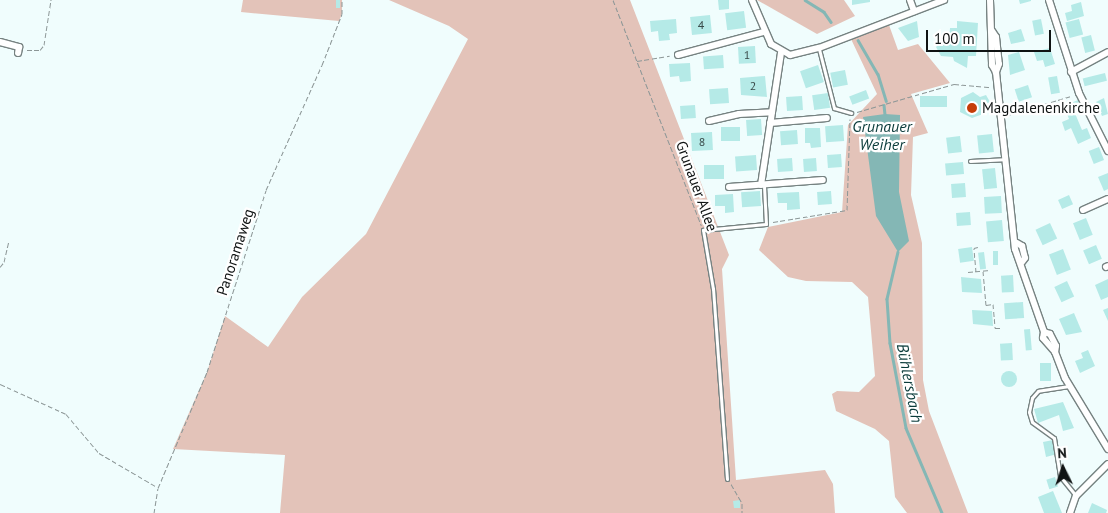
<!DOCTYPE html>
<meta charset="utf-8">
<style>
body{margin:0}
#map{position:relative;width:1108px;height:513px;overflow:hidden;background:#f0fdfd;font-family:"PT Sans",sans-serif}
div>[style]{position:absolute}
.green>*{inset:0;background:#e3c3b9}
.water>*{inset:0;background:#84b7b5}
.stream>*{height:2.5px;margin:-1.25px;padding:0 1.25px;transform-origin:1.25px;border-radius:1.25px;background:#84b7b5}
.building>*{inset:0;background:#b5eae7;transform-origin:0 0}
.round{border-radius:50%}
.path>*{height:1px;margin-top:-0.5px;transform-origin:0;background:repeating-linear-gradient(90deg,#8c9696 0 5px,transparent 0 7.5px)}
.roads{filter:drop-shadow(1px 0 #768281) drop-shadow(-1px 0 #768281) drop-shadow(0 1px #768281) drop-shadow(0 -1px #768281)}
.service>*{height:3px;margin:-1.5px;padding:0 1.5px;transform-origin:1.5px;border-radius:1.5px;background:#fff}
.minor>*{height:6px;margin:-3px;padding:0 3px;transform-origin:3px;border-radius:3px;background:#fff}
.dots>*{width:14px;height:14px;translate:-50% -50%;box-sizing:border-box;border:2px solid #fff;border-radius:50%}
span{translate:-50% -50%;white-space:nowrap;text-align:center;line-height:1.15;-webkit-text-stroke:4.5px #fff;paint-order:stroke}
.number-label{font-size:12px;color:#384948}
.number-label span{-webkit-text-stroke-width:0}
.poi-label{font-size:15px;color:#0f1313}
.left{translate:0 -50%;text-align:left}
.street-label{font-size:15px;color:#0f1313}
.water-label{font-size:16px;color:#0b3c3b;font-style:italic}
.north{position:absolute;left:1038px;top:443px;width:50px;height:50px;-webkit-text-stroke:4px #fff;paint-order:stroke;rotate:356deg;font-size:14px;font-weight:700;line-height:20px;text-align:center;color:#0f1313}
.north::after{content:'';display:block;margin:auto;width:18px;height:22px;background:#0f1313;clip-path:polygon(50% 0,100% 100%,50% 72%,0 100%)}
.scale{position:absolute;left:926px;top:30px;width:125px;height:22px;box-sizing:border-box;border:2px solid #0f1313;border-top:0;padding-left:6px;font-size:15px;line-height:18px;white-space:nowrap;color:#0f1313;-webkit-text-stroke:4px #fff;paint-order:stroke}
</style>
<div id="map">
<div class="green">
<div style="clip-path:polygon(243px 0,342px 0,342px 14px,339px 21px,241px 12px)"></div>
<div style="clip-path:polygon(389px 0,630px 0,729px 255px,722px 269px,736px 480px,825px 470px,833px 484px,835px 513px,280px 513px,285px 455px,173px 449px,207px 372px,225px 316px,268px 347px,302px 297px,366px 234px,468px 39px,449px 26px)"></div>
<div style="clip-path:polygon(757px 0,844px 0,855px 16px,817px 34px)"></div>
<div style="clip-path:polygon(889px 25px,898px 50px,918px 44px,950px 83px,911px 94px,928px 133px,913px 137px,911px 195px,922px 243px,923px 380px,929px 411px,968px 513px,907px 513px,895px 497px,889px 441px,875px 429px,836px 411px,832px 394px,837px 391px,859px 392px,875px 376px,868px 297px,852px 282px,806px 281px,788px 277px,759px 250px,768px 227px,842px 212px,848px 125px,877px 94px,851px 39px)"></div>
</div>
<div class="water">
<div style="clip-path:polygon(885px 114px,900px 115px,899px 192px,909px 241px,898px 252px,876px 216px,863px 117px)"></div>
</div>
<div class="stream">
<div style="left:805px;top:0;width:22px;rotate:32deg"></div>
<div style="left:824px;top:12px;width:12px;rotate:55deg"></div>
<div style="left:858px;top:40px;width:39px;rotate:60deg"></div>
<div style="left:878px;top:74px;width:28px;rotate:73deg"></div>
<div style="left:884px;top:105px;width:9px;rotate:84deg"></div>
<div style="left:898px;top:252px;width:48px;rotate:103.2deg"></div>
<div style="left:887px;top:299px;width:44px;rotate:86.1deg"></div>
<div style="left:890px;top:343px;width:86px;rotate:79.3deg"></div>
<div style="left:906px;top:428px;width:92px;rotate:67deg"></div>
</div>
<div class="building">
<div style="left:336px;top:0;width:4px;height:8px"></div>
<div style="clip-path:polygon(718px 0,729px 0,729px 9px,719px 10px)"></div>
<div style="clip-path:polygon(852px 0,870px 0,870px 2px,852px 5px)"></div>
<div style="clip-path:polygon(1019px 0,1031px 0,1031px 1px,1020px 4px)"></div>
<div style="clip-path:polygon(1081px 2px,1084px 16px,1067px 21px,1065px 13px,1072px 11px,1071px 5px)"></div>
<div style="left:744px;top:11px;width:17px;height:19px;rotate:83deg"></div>
<div style="left:710px;top:15px;width:18px;height:20px;rotate:84deg"></div>
<div style="clip-path:polygon(676px 19px,677px 33px,669px 34px,670px 40px,659px 41px,658px 31px,651px 32px,650px 21px)"></div>
<div style="left:1041px;top:19px;width:15px;height:9px;rotate:79deg"></div>
<div style="left:1079px;top:19px;width:16px;height:14px;rotate:75deg"></div>
<div style="clip-path:polygon(917px 21px,919px 37px,908px 41px,898px 28px)"></div>
<div style="clip-path:polygon(957px 21px,978px 23px,976px 56px,968px 56px,967px 68px,954px 61px,953px 57px,941px 56px,936px 47px,942px 41px,949px 41px,950px 28px,957px 28px)"></div>
<div style="clip-path:polygon(1021px 29px,1025px 41px,1011px 44px,1008px 33px)"></div>
<div style="left:1091px;top:35px;width:16px;height:10px;rotate:76deg"></div>
<div style="left:755px;top:46px;width:17px;height:17px;rotate:87deg"></div>
<div style="clip-path:polygon(1050px 48px,1055px 64px,1045px 67px,1043px 60px,1037px 61px,1034px 52px)"></div>
<div style="clip-path:polygon(1019px 52px,1025px 70px,1010px 75px,1008px 55px)"></div>
<div style="left:723px;top:55px;width:13px;height:20px;rotate:86deg"></div>
<div style="clip-path:polygon(690px 63px,691px 81px,680px 82px,679px 76px,670px 77px,669px 64px)"></div>
<div style="left:818px;top:65px;width:18px;height:19px;rotate:71deg"></div>
<div style="left:845px;top:70px;width:15px;height:15px;rotate:79deg"></div>
<div style="left:1105px;top:73px;width:8px;height:23px;rotate:76deg"></div>
<div style="clip-path:polygon(765px 76px,767px 97px,741px 95px,740px 78px)"></div>
<div style="left:1057px;top:76px;width:17px;height:9px;rotate:80deg"></div>
<div style="left:1028px;top:85px;width:13px;height:14px;rotate:72deg"></div>
<div style="left:728px;top:88px;width:15px;height:19px;rotate:86deg"></div>
<div style="left:866px;top:90px;width:9px;height:18px;rotate:69deg"></div>
<div style="clip-path:polygon(973px 92px,980px 97px,986px 95px,990px 102px,985px 105px,983px 114px,972px 118px,960px 112px,961px 98px)"></div>
<div style="left:828px;top:93px;width:15px;height:16px;rotate:82deg"></div>
<div style="left:802px;top:96px;width:14px;height:16px;rotate:86deg"></div>
<div style="left:920px;top:96px;width:27px;height:11px"></div>
<div style="clip-path:polygon(1104px 98px,1108px 114px,1102px 116px,1096px 102px)"></div>
<div style="clip-path:polygon(1078px 100px,1081px 108px,1074px 111px,1082px 130px,1087px 128px,1091px 138px,1078px 144px,1071px 128px,1065px 131px,1062px 122px,1069px 119px,1064px 106px)"></div>
<div style="left:695px;top:105px;width:13px;height:15px;rotate:86deg"></div>
<div style="left:761px;top:119px;width:16px;height:15px;rotate:86deg"></div>
<div style="left:843px;top:125px;width:16px;height:18px;rotate:86deg"></div>
<div style="left:740px;top:127px;width:14px;height:19px;rotate:90deg"></div>
<div style="clip-path:polygon(805px 128px,820px 128px,821px 147px,811px 148px,810px 143px,805px 143px)"></div>
<div style="left:797px;top:130px;width:14px;height:17px;rotate:86deg"></div>
<div style="left:712px;top:132px;width:18px;height:21px;rotate:87deg"></div>
<div style="left:992px;top:134px;width:18px;height:15px;rotate:84deg"></div>
<div style="left:960px;top:136px;width:16px;height:14px;rotate:83deg"></div>
<div style="left:1099px;top:147px;width:14px;height:11px;rotate:69deg"></div>
<div style="left:841px;top:154px;width:13px;height:14px;rotate:86deg"></div>
<div style="left:756px;top:155px;width:15px;height:21px;rotate:86deg"></div>
<div style="left:792px;top:158px;width:13px;height:15px;rotate:86deg"></div>
<div style="left:816px;top:158px;width:13px;height:13px;rotate:86deg"></div>
<div style="left:963px;top:162px;width:12px;height:18px;rotate:85deg"></div>
<div style="left:724px;top:165px;width:14px;height:20px;rotate:90deg"></div>
<div style="left:995px;top:168px;width:20px;height:13px;rotate:84deg"></div>
<div style="clip-path:polygon(1108px 173px,1108px 189px,1104px 191px,1098px 177px)"></div>
<div style="left:965px;top:183px;width:14px;height:14px;rotate:86deg"></div>
<div style="left:760px;top:191px;width:15px;height:19px;rotate:86deg"></div>
<div style="left:831px;top:191px;width:13px;height:14px;rotate:86deg"></div>
<div style="clip-path:polygon(799px 192px,800px 209px,787px 210px,787px 203px,778px 203px,777px 193px)"></div>
<div style="clip-path:polygon(733px 194px,734px 212px,725px 213px,725px 206px,715px 206px,715px 195px)"></div>
<div style="left:1069px;top:195px;width:10px;height:12px;rotate:66deg"></div>
<div style="left:1001px;top:196px;width:17px;height:17px;rotate:87deg"></div>
<div style="left:970px;top:212px;width:13px;height:14px;rotate:86deg"></div>
<div style="left:1086px;top:218px;width:18px;height:14px;rotate:68deg"></div>
<div style="left:1002px;top:220px;width:21px;height:16px;rotate:85deg"></div>
<div style="left:1050px;top:223px;width:17px;height:16px;rotate:65deg"></div>
<div style="left:1096px;top:245px;width:15px;height:14px;rotate:67deg"></div>
<div style="left:972px;top:247px;width:14px;height:14px;rotate:82deg"></div>
<div style="left:1063px;top:249px;width:22px;height:15px;rotate:69deg"></div>
<div style="left:993px;top:251px;width:5px;height:14px"></div>
<div style="left:984px;top:252px;width:17px;height:6px;rotate:83deg"></div>
<div style="left:1013px;top:275px;width:17px;height:12px;rotate:87deg"></div>
<div style="clip-path:polygon(961px 277px,981px 279px,982px 293px,962px 292px)"></div>
<div style="clip-path:polygon(1108px 279px,1108px 297px,1101px 300px,1095px 285px)"></div>
<div style="left:1067px;top:281px;width:17px;height:14px;rotate:65deg"></div>
<div style="left:1023px;top:302px;width:16px;height:19px;rotate:86deg"></div>
<div style="clip-path:polygon(1108px 308px,1108px 321px,1103px 310px)"></div>
<div style="clip-path:polygon(972px 310px,992px 311px,993px 326px,973px 324px)"></div>
<div style="clip-path:polygon(1074px 313px,1082px 332px,1066px 335px,1059px 319px)"></div>
<div style="left:1030px;top:329px;width:21px;height:6px;rotate:85deg"></div>
<div style="left:1012px;top:343px;width:17px;height:12px;rotate:87deg"></div>
<div style="clip-path:polygon(1088px 350px,1095px 366px,1080px 373px,1075px 361px,1083px 358px,1081px 353px)"></div>
<div style="left:1040px;top:363px;width:11px;height:18px"></div>
<div class="round" style="left:1001px;top:371px;width:16px;height:16px"></div>
<div style="clip-path:polygon(1063px 402px,1074px 428px,1063px 431px,1059px 415px,1038px 423px,1034px 409px)"></div>
<div style="clip-path:polygon(1053px 440px,1057px 454px,1046px 457px,1043px 442px)"></div>
<div style="left:1055px;top:477px;width:10px;height:9px;rotate:73deg"></div>
<div style="clip-path:polygon(1053px 491px,1062px 513px,1044px 513px,1038px 497px)"></div>
<div style="clip-path:polygon(740px 500px,740px 508px,734px 508px,733px 501px)"></div>
<div style="clip-path:polygon(1092px 503px,1107px 510px,1106px 513px,1088px 513px)"></div>
</div>
<div class="path">
<div style="left:613px;top:0;width:242px;rotate:68.6deg"></div>
<div style="left:27px;top:50px;width:13px"></div>
<div style="left:40px;top:50px;width:6px;rotate:-51deg"></div>
<div style="left:44px;top:45px;width:46px;rotate:-81.2deg"></div>
<div style="left:637px;top:61px;width:33px;rotate:-9deg"></div>
<div style="left:857px;top:112px;width:101px;rotate:-16.1deg"></div>
<div style="left:954px;top:84px;width:37px;rotate:5deg"></div>
<div style="left:1008px;top:115px;width:66px;rotate:-16.8deg"></div>
<div style="left:773px;top:222px;width:75px;rotate:-9.2deg"></div>
<div style="left:847px;top:210px;width:91px;rotate:-88.1deg"></div>
<div style="left:0;top:267px;width:6px;rotate:-51deg"></div>
<div style="left:4px;top:262px;width:22px;rotate:-77deg"></div>
<div style="left:983px;top:271px;width:34px;rotate:85deg"></div>
<div style="left:986px;top:305px;width:7px;rotate:-8deg"></div>
<div style="left:993px;top:304px;width:24px;rotate:85deg"></div>
<div style="left:995px;top:328px;width:7px"></div>
<div style="left:968px;top:272px;width:22px;rotate:-5deg"></div>
<div style="left:976px;top:272px;width:24px;rotate:-95deg"></div>
<div style="left:974px;top:248px;width:4px;rotate:-14deg"></div>
<div style="left:0;top:384px;width:72px;rotate:24.4deg"></div>
<div style="left:66px;top:414px;width:51px;rotate:49.8deg"></div>
<div style="left:99px;top:453px;width:67px;rotate:30.4deg"></div>
<div style="left:731px;top:484px;width:22px;rotate:60deg"></div>
<div style="left:742px;top:503px;width:10px;rotate:90deg"></div>
<div style="left:154px;top:513px;width:25px;rotate:-81deg"></div>
<div style="left:158px;top:488px;width:126px;rotate:-67.1deg"></div>
<div style="left:207px;top:372px;width:191px;rotate:-72deg"></div>
<div style="left:266px;top:190px;width:137px;rotate:-65.9deg"></div>
<div style="left:322px;top:65px;width:55px;rotate:-68.6deg"></div>
<div style="left:342px;top:14px;width:14px;rotate:-90deg"></div>
</div>
<div class="roads">
<div class="service">
<div style="left:819px;top:49px;width:61px;rotate:75.7deg"></div>
<div style="left:834px;top:108px;width:18px;rotate:16deg"></div>
<div style="left:970px;top:161px;width:34px;rotate:-3deg"></div>
<div style="left:1069px;top:386px;width:31px;rotate:171deg"></div>
<div style="left:1038px;top:391px;width:9px;rotate:131deg"></div>
<div style="left:1032px;top:398px;width:14px;rotate:102deg"></div>
<div style="left:1029px;top:412px;width:10px;rotate:73deg"></div>
<div style="left:1032px;top:422px;width:27px;rotate:36deg"></div>
<div style="left:1054px;top:438px;width:38px;rotate:81deg"></div>
<div style="left:1060px;top:476px;width:26px;rotate:51deg"></div>
<div style="left:727px;top:479px;width:191px;rotate:-94.2deg"></div>
<div style="left:713px;top:289px;width:60px;rotate:-99.6deg"></div>
<div style="left:703px;top:230px;width:63px;rotate:-5.4deg"></div>
<div style="left:766px;top:224px;width:39px;rotate:-93deg"></div>
</div>
<div class="minor">
<div style="left:752px;top:0;width:48px;rotate:66.6deg"></div>
<div style="left:771px;top:44px;width:22px;rotate:30deg"></div>
<div style="left:790px;top:55px;width:30px;rotate:-14deg"></div>
<div style="left:819px;top:48px;width:134px;rotate:-21deg"></div>
<div style="left:910px;top:0;width:12px;rotate:70deg"></div>
<div style="left:990px;top:0;width:65px;rotate:88.2deg"></div>
<div style="left:992px;top:65px;width:8px;rotate:60deg"></div>
<div style="left:996px;top:72px;width:178px;rotate:83.9deg"></div>
<div style="left:1015px;top:249px;width:88px;rotate:70.7deg"></div>
<div style="left:1044px;top:332px;width:6px;rotate:99deg"></div>
<div style="left:1043px;top:338px;width:18px;rotate:49deg"></div>
<div style="left:1055px;top:352px;width:28px;rotate:69deg"></div>
<div style="left:1065px;top:378px;width:83px;rotate:58.8deg"></div>
<div style="left:1049px;top:0;width:98px;rotate:72.1deg"></div>
<div style="left:1079px;top:93px;width:65px;rotate:63.4deg"></div>
<div style="left:992px;top:31px;width:7px;rotate:56deg"></div>
<div style="left:996px;top:37px;width:27px;rotate:84deg"></div>
<div style="left:999px;top:64px;width:9px;rotate:111deg"></div>
<div style="left:0;top:42px;width:20px;rotate:15deg"></div>
<div style="left:19px;top:47px;width:6px;rotate:99deg"></div>
<div style="left:678px;top:55px;width:89px;rotate:-15deg"></div>
<div style="left:1071px;top:72px;width:42px;rotate:-28.4deg"></div>
<div style="left:709px;top:121px;width:31px;rotate:-13deg"></div>
<div style="left:739px;top:114px;width:33px;rotate:-3deg"></div>
<div style="left:770px;top:123px;width:57px;rotate:-5deg"></div>
<div style="left:761px;top:185px;width:134px;rotate:-81.4deg"></div>
<div style="left:729px;top:187px;width:94px;rotate:-4.3deg"></div>
<div style="left:1083px;top:210px;width:27px;rotate:-24deg"></div>
<div style="left:1017px;top:243px;width:6px;rotate:31deg"></div>
<div style="left:1022px;top:246px;width:12px;rotate:76deg"></div>
<div style="left:1025px;top:258px;width:5px;rotate:127deg"></div>
<div style="left:1106px;top:267px;width:2px;rotate:-27deg"></div>
<div style="left:1044px;top:332px;width:6px;rotate:18deg"></div>
<div style="left:1050px;top:334px;width:13px;rotate:63deg"></div>
<div style="left:1056px;top:346px;width:6px;rotate:99deg"></div>
<div style="left:1070px;top:513px;width:18px;rotate:-71deg"></div>
<div style="left:1076px;top:496px;width:45px;rotate:-45deg"></div>
</div>
</div>
<div class="dots">
<div style="left:972px;top:108px;background:#c53d08"></div>
</div>
<div class="number-label">
<span style="left:701px;top:25px">4</span>
<span style="left:747px;top:55px">1</span>
<span style="left:753px;top:86px">2</span>
<span style="left:702px;top:142px">8</span>
</div>
<div class="poi-label">
<span class="left" style="left:982px;top:108px">Magdalenenkirche</span>
</div>
<div class="street-label">
<span style="left:697px;top:186px;rotate:70deg">Grunauer Allee</span>
<span style="left:235px;top:252px;rotate:-72deg">Panoramaweg</span>
</div>
<div class="water-label">
<span style="left:882px;top:135px">Grunauer<br>Weiher</span>
<span style="left:910px;top:383px;rotate:79deg">Bühlersbach</span>
</div>
<div class="north">N</div>
<div class="scale">100 m</div>
</div>
